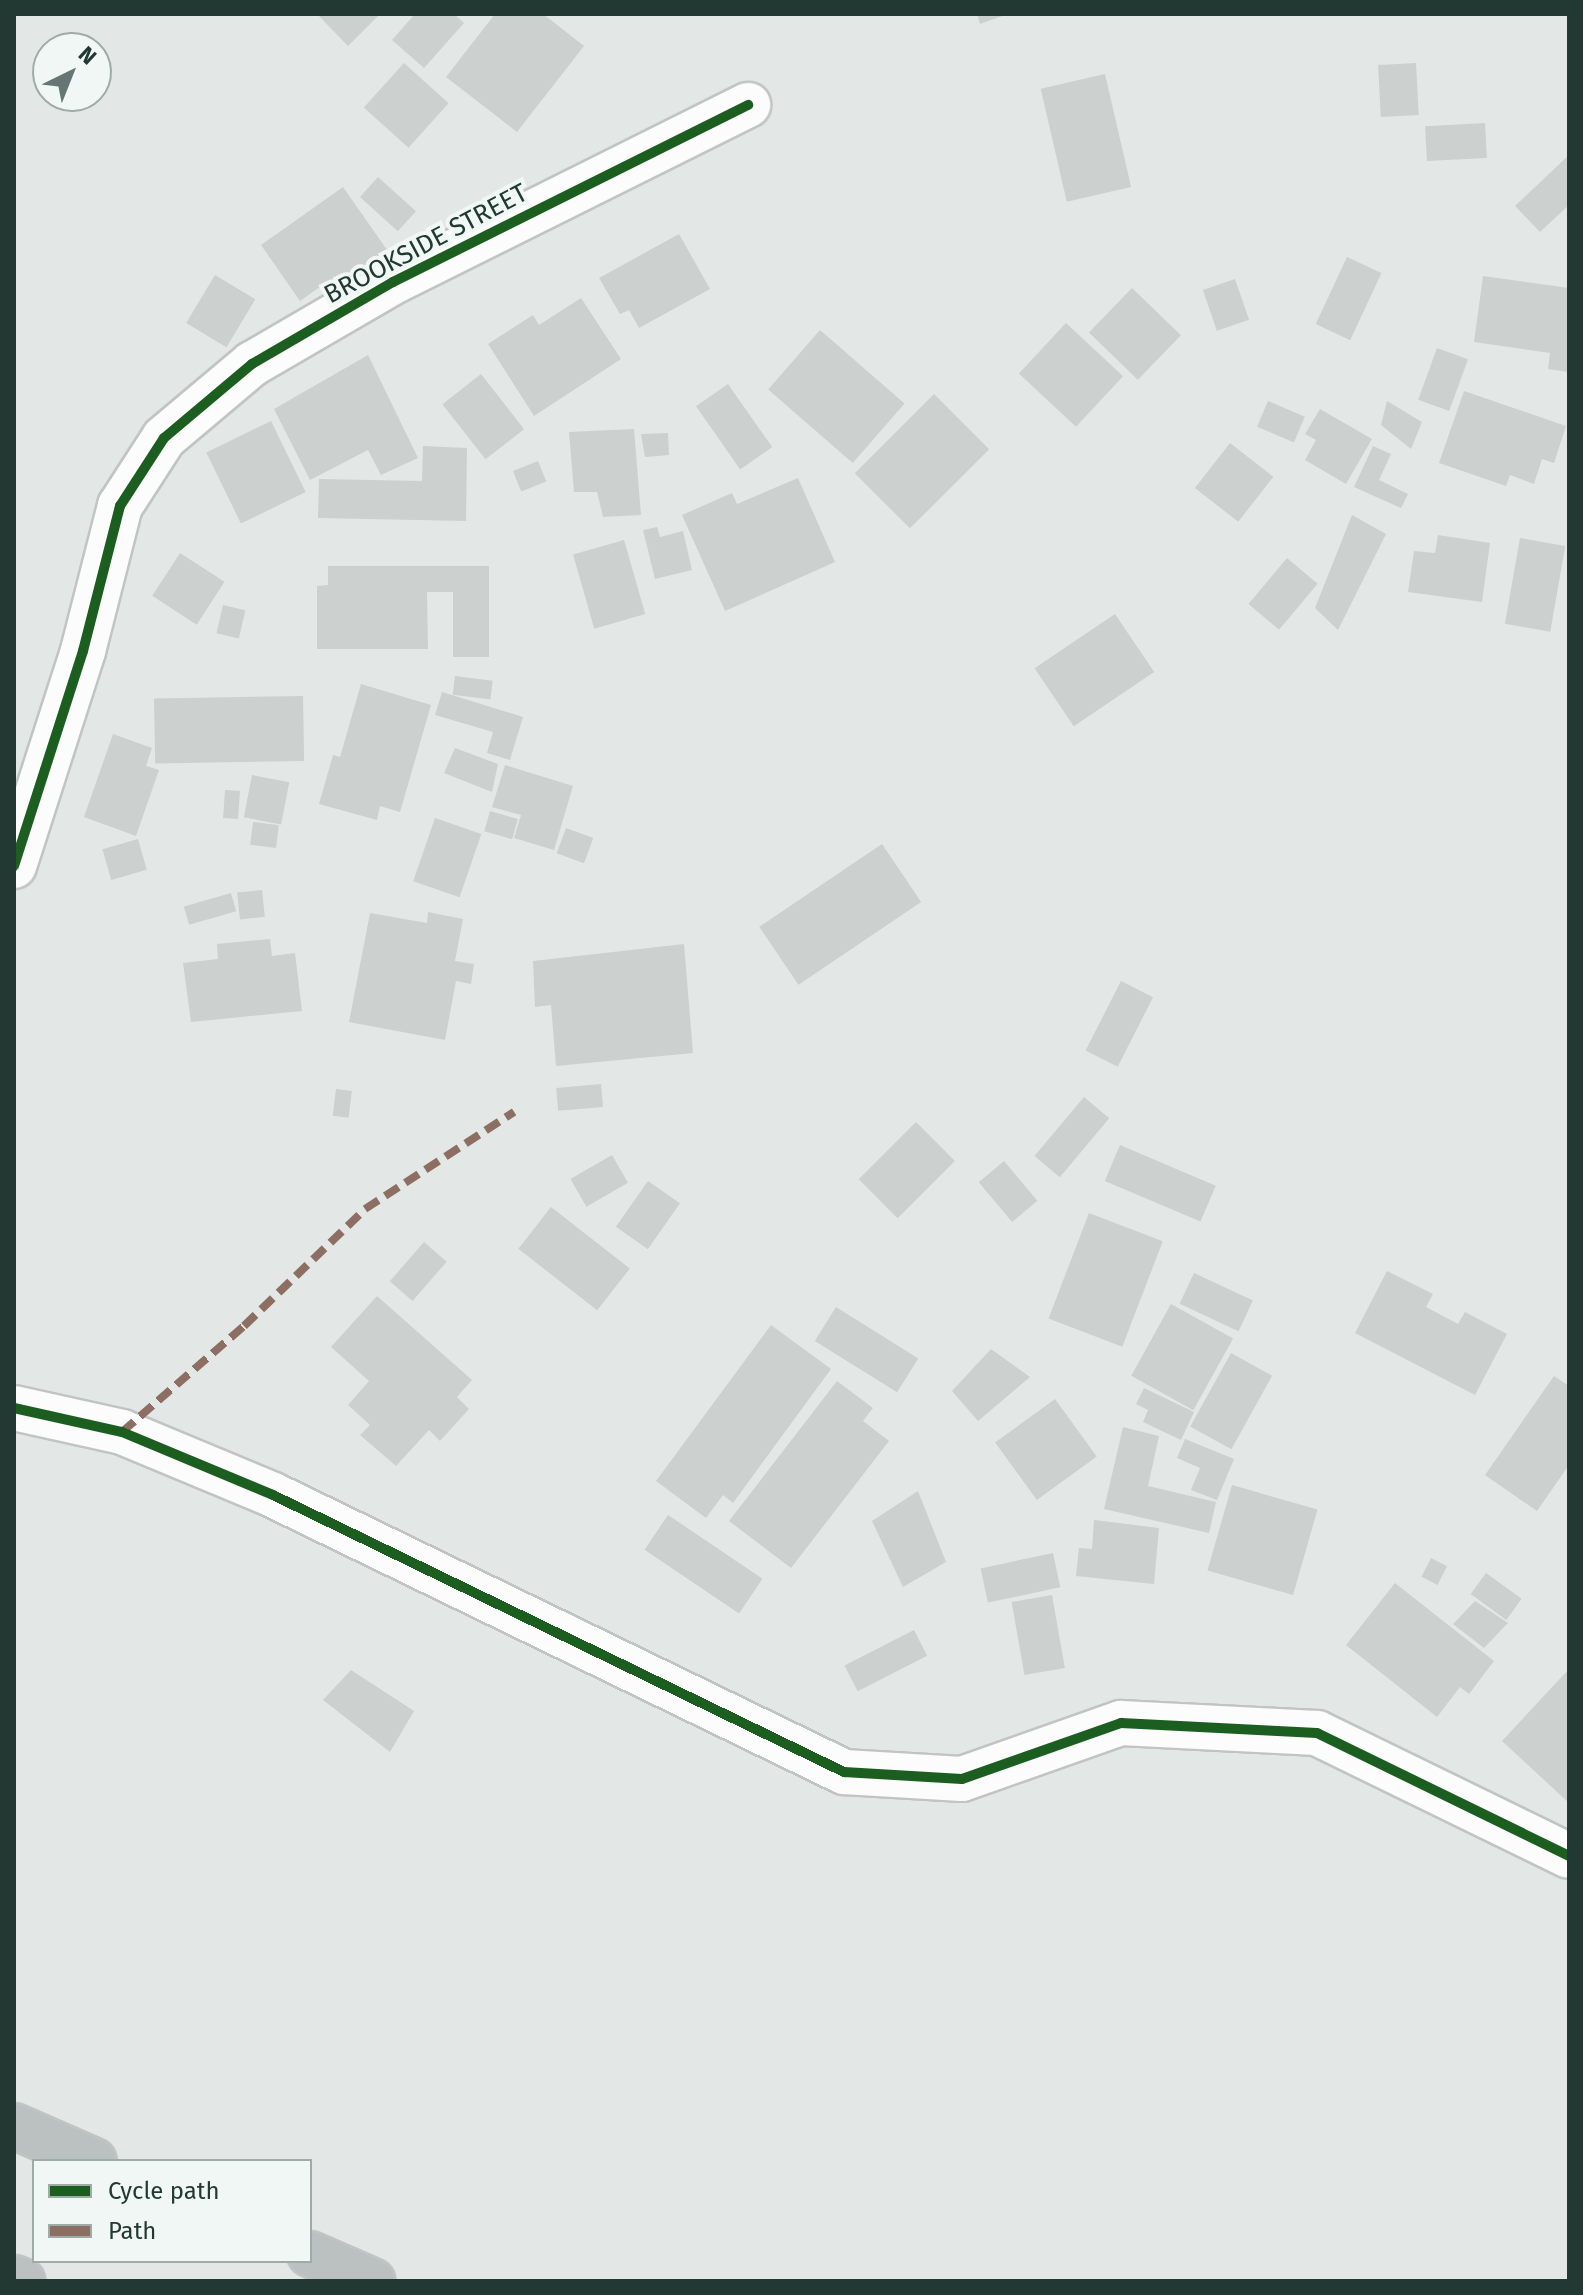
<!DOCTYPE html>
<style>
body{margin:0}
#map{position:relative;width:1583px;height:2295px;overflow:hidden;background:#e3e8e6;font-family:"Fira Sans",sans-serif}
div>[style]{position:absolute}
.building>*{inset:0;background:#ccd0cf;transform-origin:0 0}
.roads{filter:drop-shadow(2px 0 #c0c5c3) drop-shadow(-2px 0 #c0c5c3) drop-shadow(0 2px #c0c5c3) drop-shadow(0 -2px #c0c5c3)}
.minor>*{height:44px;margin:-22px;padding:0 22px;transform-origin:22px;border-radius:22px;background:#fbfcfb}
.highway>*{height:44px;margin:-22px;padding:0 22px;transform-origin:22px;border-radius:22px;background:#bbc1c0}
.quiet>*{height:8px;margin-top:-4px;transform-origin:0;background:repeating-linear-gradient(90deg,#8d6e63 0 16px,transparent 0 24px)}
.cycleway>*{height:10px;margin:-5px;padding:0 5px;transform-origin:5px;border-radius:5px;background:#1b5e20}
span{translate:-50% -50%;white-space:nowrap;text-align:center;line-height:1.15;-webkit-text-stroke:8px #f1f7f4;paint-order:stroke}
.street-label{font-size:26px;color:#223933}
.frame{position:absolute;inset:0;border:16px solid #223933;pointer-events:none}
.legend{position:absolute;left:32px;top:2159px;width:280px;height:104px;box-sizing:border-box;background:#f1f7f4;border:2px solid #9eaba7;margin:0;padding:10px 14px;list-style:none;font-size:24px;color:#223933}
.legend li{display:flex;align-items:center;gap:16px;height:40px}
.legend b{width:40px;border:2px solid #9eaba7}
.north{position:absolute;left:32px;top:32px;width:80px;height:80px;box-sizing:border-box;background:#f1f7f4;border:2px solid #9eaba7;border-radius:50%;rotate:43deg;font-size:22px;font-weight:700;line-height:32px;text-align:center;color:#223933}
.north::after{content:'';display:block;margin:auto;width:28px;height:36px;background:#667672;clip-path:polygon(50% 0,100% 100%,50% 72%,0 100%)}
</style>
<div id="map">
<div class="building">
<div style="clip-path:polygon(317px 14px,380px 14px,348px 46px)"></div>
<div style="clip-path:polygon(415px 14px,454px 14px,464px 23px,424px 68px,392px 40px)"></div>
<div style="clip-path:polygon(495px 14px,543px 14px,584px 46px,517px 132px,446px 77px)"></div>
<div style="clip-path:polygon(977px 14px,1008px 14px,980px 24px)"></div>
<div style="left:404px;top:63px;width:60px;height:60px;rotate:42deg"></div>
<div style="left:1416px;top:63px;width:52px;height:38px;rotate:87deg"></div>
<div style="left:1105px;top:74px;width:116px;height:66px;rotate:77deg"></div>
<div style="left:1485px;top:123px;width:35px;height:60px;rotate:87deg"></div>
<div style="clip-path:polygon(1569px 155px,1569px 205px,1540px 232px,1515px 206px)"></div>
<div style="left:378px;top:177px;width:51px;height:27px;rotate:42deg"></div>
<div style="clip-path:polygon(343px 187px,392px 257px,342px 293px,331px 279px,300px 301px,261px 245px)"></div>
<div style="clip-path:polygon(679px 234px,710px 289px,639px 328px,629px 310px,620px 314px,599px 278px)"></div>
<div style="left:1347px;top:257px;width:38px;height:74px;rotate:25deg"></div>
<div style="left:215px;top:275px;width:47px;height:56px;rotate:31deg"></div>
<div style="clip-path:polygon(1483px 276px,1569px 288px,1569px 372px,1548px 369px,1550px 353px,1474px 342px)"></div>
<div style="left:1235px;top:279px;width:43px;height:34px;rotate:71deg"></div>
<div style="left:1132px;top:288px;width:68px;height:62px;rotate:44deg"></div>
<div style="clip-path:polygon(581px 298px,621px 359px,534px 416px,488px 344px,533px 315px,539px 325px)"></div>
<div style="left:1066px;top:323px;width:78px;height:69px;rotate:43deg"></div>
<div style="left:820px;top:330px;width:112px;height:79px;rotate:41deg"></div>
<div style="left:1437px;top:348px;width:33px;height:55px;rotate:20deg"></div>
<div style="clip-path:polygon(368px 355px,418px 458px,381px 475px,368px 450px,310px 480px,274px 409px)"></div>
<div style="left:481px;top:374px;width:70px;height:49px;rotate:52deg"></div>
<div style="left:728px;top:384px;width:77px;height:39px;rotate:55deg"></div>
<div style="clip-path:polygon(1464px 391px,1566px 426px,1554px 463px,1542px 459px,1534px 484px,1510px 475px,1506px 486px,1439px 463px)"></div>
<div style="left:934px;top:394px;width:78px;height:112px;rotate:45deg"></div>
<div style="left:1268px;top:401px;width:40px;height:28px;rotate:23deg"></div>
<div style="clip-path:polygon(1387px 401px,1422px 422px,1411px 449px,1381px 425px)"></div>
<div style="clip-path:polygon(1320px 409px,1372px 439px,1346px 484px,1305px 460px,1316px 440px,1305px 434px)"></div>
<div style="left:271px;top:421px;width:79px;height:72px;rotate:64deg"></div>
<div style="clip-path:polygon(634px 429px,641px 515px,603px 517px,597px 492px,574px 492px,569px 432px)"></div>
<div style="clip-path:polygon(668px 433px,669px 455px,645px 457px,641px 434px)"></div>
<div style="left:1230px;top:443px;width:55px;height:57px;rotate:38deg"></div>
<div style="clip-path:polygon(423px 446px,467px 448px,466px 521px,318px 518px,319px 479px,422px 481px)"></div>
<div style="clip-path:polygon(1373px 446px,1391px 454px,1379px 480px,1408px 494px,1401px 508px,1354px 487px)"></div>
<div style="left:538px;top:461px;width:22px;height:27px;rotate:68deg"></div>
<div style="clip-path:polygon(798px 478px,835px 562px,725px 611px,682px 515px,732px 493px,737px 504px)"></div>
<div style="clip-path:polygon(1352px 515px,1386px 534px,1338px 630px,1315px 608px)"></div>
<div style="clip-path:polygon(657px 527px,660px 537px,683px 531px,692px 570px,655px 579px,643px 530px)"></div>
<div style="clip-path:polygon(1438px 535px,1490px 543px,1482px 602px,1408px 592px,1414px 551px,1435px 553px)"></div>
<div style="left:1520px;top:538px;width:46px;height:87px;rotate:10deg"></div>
<div style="left:624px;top:540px;width:77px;height:53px;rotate:74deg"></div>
<div style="left:180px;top:553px;width:53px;height:51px;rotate:33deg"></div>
<div style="left:1287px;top:558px;width:40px;height:60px;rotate:40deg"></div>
<div style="clip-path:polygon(328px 566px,489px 566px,489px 657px,453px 657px,453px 592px,427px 592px,428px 649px,317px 649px,317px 586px,328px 585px)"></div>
<div style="left:223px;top:605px;width:23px;height:29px;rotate:13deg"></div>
<div style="left:1115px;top:614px;width:70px;height:97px;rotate:56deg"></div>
<div style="left:455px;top:676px;width:38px;height:19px;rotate:7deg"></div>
<div style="clip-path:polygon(361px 684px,431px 705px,400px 812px,380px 806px,377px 820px,319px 804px,333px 755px,340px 757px)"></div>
<div style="clip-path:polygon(442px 692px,523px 717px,510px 760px,487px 753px,493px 732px,435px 715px)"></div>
<div style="left:303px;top:696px;width:65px;height:149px;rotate:89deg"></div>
<div style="clip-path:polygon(113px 734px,152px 748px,146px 766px,159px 770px,136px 836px,84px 817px)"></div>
<div style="clip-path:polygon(455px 748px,498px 764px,492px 792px,444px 773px)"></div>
<div style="clip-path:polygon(505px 765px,573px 786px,554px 850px,514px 838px,521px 815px,492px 807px)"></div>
<div style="left:252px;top:775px;width:38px;height:43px;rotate:11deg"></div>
<div style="left:225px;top:790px;width:15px;height:28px;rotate:4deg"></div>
<div style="left:490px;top:811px;width:29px;height:21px;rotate:16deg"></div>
<div style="left:435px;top:818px;width:49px;height:67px;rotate:19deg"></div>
<div style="left:253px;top:822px;width:26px;height:23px;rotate:7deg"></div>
<div style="left:566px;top:828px;width:29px;height:27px;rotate:20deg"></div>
<div style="left:138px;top:839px;width:32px;height:37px;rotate:74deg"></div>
<div style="left:882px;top:844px;width:70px;height:148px;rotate:56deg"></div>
<div style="left:262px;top:890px;width:27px;height:25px;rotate:84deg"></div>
<div style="left:231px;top:893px;width:19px;height:49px;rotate:74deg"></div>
<div style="clip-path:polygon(428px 912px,463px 919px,455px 961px,474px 964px,471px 984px,456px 981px,445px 1040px,349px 1022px,370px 913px,427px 923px)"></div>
<div style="clip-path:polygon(270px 939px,272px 956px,295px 953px,302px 1011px,191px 1022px,183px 963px,218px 959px,217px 944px)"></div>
<div style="clip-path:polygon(684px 944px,693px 1053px,556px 1066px,551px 1005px,535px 1007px,533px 961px)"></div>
<div style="left:1121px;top:981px;width:36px;height:78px;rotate:27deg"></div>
<div style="left:601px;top:1084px;width:23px;height:45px;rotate:85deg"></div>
<div style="left:336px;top:1089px;width:16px;height:27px;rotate:7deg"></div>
<div style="left:1084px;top:1097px;width:33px;height:77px;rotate:40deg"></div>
<div style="left:916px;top:1122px;width:55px;height:81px;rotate:45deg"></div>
<div style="left:1120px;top:1145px;width:104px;height:39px;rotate:23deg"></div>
<div style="left:612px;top:1155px;width:32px;height:48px;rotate:60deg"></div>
<div style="left:1004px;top:1161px;width:52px;height:33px;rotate:50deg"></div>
<div style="left:648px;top:1181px;width:39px;height:56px;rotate:35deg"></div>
<div style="left:551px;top:1207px;width:100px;height:53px;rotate:38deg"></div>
<div style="left:1089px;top:1213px;width:79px;height:113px;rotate:21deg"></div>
<div style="left:424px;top:1242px;width:30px;height:52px;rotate:41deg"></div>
<div style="clip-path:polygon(1387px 1271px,1433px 1294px,1426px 1307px,1458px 1324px,1465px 1312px,1507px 1334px,1475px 1395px,1355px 1333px)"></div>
<div style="left:1194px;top:1273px;width:65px;height:34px;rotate:25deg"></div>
<div style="clip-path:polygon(377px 1296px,472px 1380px,457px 1397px,469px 1409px,440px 1441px,429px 1430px,396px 1466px,360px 1435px,370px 1425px,348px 1405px,369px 1381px,331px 1347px)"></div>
<div style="left:1171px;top:1304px;width:71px;height:82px;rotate:29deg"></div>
<div style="left:836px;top:1307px;width:97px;height:40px;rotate:32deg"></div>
<div style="clip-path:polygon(771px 1325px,831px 1369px,733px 1503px,723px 1495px,706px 1518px,656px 1481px)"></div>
<div style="clip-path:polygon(991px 1349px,1030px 1377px,978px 1421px,952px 1391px)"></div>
<div style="left:1231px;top:1353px;width:47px;height:84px;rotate:29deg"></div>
<div style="clip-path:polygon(1554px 1376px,1569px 1386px,1569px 1465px,1537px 1511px,1485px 1475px)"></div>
<div style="clip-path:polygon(837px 1381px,873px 1408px,863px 1421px,889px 1441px,791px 1568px,729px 1521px)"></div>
<div style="clip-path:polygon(1144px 1388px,1194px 1412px,1181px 1440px,1143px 1422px,1148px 1410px,1136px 1404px)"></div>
<div style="left:1055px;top:1399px;width:71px;height:74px;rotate:54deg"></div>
<div style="clip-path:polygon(1123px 1427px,1159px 1436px,1148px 1486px,1216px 1502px,1209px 1533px,1104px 1509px)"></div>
<div style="clip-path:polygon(1185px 1439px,1234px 1459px,1217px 1500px,1191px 1490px,1200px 1468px,1177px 1458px)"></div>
<div style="left:1232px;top:1485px;width:89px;height:89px;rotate:16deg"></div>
<div style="clip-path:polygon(918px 1491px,946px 1562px,903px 1587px,872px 1521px)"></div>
<div style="left:668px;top:1515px;width:114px;height:42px;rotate:34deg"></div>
<div style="clip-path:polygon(1094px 1520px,1159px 1528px,1154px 1584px,1076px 1576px,1079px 1548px,1092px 1549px)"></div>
<div style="left:1053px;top:1553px;width:35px;height:74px;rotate:78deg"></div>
<div style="left:1431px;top:1558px;width:18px;height:21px;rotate:27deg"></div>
<div style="left:1486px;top:1573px;width:44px;height:26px;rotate:36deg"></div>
<div style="clip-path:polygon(1395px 1583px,1494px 1661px,1469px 1694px,1460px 1687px,1437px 1717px,1346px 1645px)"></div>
<div style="left:1052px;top:1595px;width:74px;height:41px;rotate:80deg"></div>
<div style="clip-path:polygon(1475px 1601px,1508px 1623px,1484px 1648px,1453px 1624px)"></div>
<div style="left:914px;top:1630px;width:29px;height:78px;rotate:63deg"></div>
<div style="clip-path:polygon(1569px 1669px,1569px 1803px,1502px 1741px)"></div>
<div style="clip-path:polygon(351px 1670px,414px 1711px,390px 1752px,323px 1700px)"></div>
</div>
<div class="roads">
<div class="minor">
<div style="left:14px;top:866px;width:226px;rotate:-72.2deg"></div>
<div style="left:83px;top:651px;width:150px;rotate:-75.7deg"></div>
<div style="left:120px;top:506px;width:81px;rotate:-57.1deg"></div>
<div style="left:164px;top:438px;width:115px;rotate:-40.1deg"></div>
<div style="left:252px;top:364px;width:163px;rotate:-30.2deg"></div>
<div style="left:393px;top:282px;width:397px;rotate:-26.5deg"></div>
<div style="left:14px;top:1408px;width:111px;rotate:12.5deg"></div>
<div style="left:122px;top:1432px;width:164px;rotate:22.6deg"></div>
<div style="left:273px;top:1495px;width:635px;rotate:25.88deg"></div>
<div style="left:844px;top:1772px;width:118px;rotate:3.4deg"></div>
<div style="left:962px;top:1779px;width:169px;rotate:-19.4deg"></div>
<div style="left:1121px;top:1723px;width:196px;rotate:2.9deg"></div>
<div style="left:1317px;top:1733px;width:280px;rotate:26deg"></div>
</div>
<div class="highway">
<div style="left:14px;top:2126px;width:87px;rotate:23.6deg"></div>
<div style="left:310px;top:2254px;width:68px;rotate:23.5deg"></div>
<div style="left:14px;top:2278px;width:9px;rotate:21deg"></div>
</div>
</div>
<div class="quiet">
<div style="left:122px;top:1432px;width:162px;rotate:-41deg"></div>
<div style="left:244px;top:1326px;width:168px;rotate:-44deg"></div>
<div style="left:365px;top:1209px;width:178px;rotate:-33.1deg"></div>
</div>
<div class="cycleway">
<div style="left:14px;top:866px;width:226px;rotate:-72.2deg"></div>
<div style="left:83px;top:651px;width:150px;rotate:-75.7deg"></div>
<div style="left:120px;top:506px;width:81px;rotate:-57.1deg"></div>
<div style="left:164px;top:438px;width:115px;rotate:-40.1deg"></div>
<div style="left:252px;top:364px;width:163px;rotate:-30.2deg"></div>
<div style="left:393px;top:282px;width:397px;rotate:-26.5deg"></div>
<div style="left:14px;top:1408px;width:111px;rotate:12.5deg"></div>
<div style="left:122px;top:1432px;width:164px;rotate:22.6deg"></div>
<div style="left:273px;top:1495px;width:635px;rotate:25.88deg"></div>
<div style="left:844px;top:1772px;width:118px;rotate:3.4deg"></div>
<div style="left:962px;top:1779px;width:169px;rotate:-19.4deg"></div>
<div style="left:1121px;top:1723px;width:196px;rotate:2.9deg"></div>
<div style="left:1317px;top:1733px;width:280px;rotate:26deg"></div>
</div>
<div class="street-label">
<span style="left:426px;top:244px;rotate:-28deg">BROOKSIDE STREET</span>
</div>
<div class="frame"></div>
<ul class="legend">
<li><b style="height:10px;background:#1b5e20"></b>Cycle path</li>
<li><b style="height:10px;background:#8d6e63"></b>Path</li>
</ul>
<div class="north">N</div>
</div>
